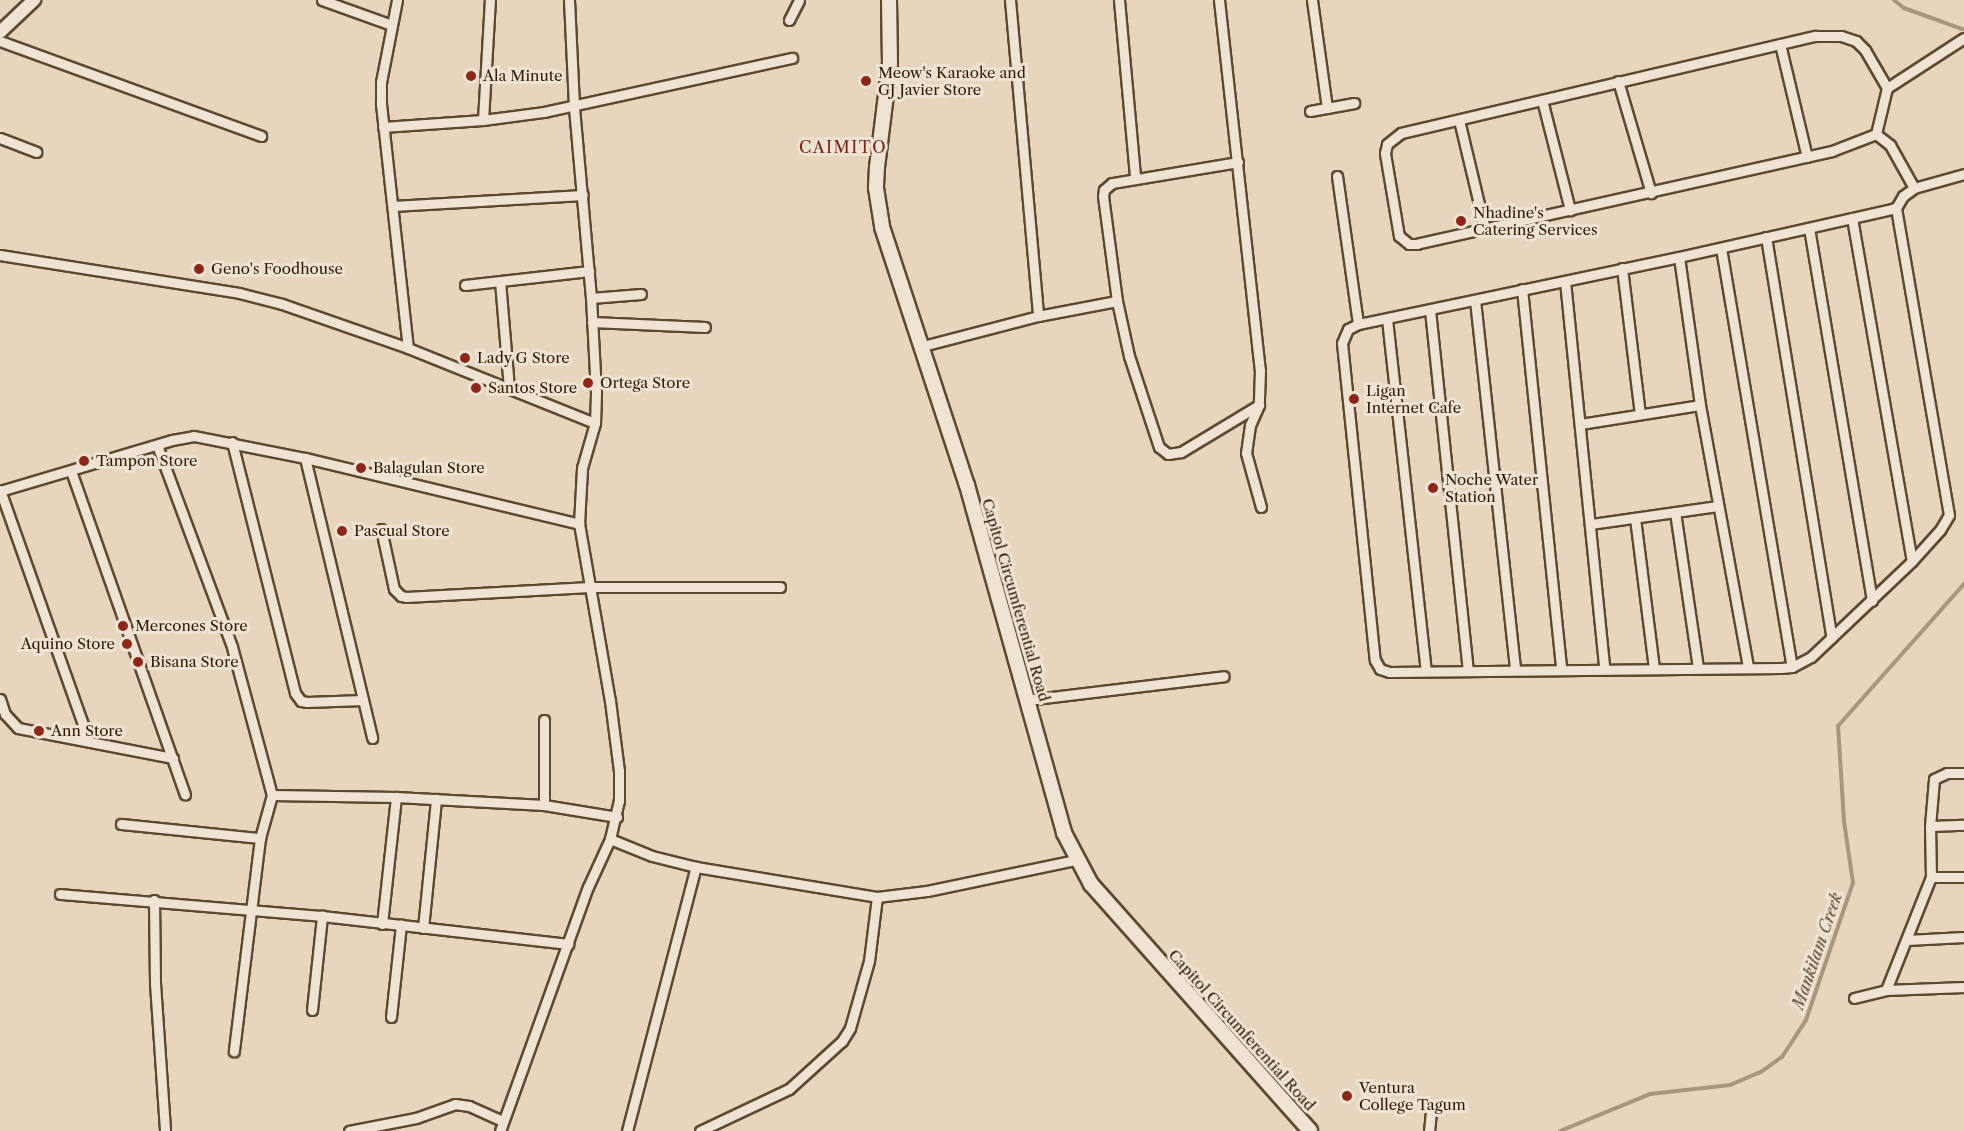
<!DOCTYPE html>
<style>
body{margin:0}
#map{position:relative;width:1964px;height:1131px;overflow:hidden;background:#e7d6bd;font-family:"Libre Caslon Text",serif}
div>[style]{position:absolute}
.stream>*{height:4px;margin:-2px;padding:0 2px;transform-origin:2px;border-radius:2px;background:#a9967d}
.roads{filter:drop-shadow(2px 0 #5e492f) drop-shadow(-2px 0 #5e492f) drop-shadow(0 2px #5e492f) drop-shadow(0 -2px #5e492f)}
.minor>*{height:9px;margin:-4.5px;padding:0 4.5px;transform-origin:4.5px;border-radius:4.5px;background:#efe4d4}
.tertiary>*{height:12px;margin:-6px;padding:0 6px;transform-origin:6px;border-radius:6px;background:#efe4d4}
.secondary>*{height:14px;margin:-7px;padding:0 7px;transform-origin:7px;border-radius:7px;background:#efe4d4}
.dots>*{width:16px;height:16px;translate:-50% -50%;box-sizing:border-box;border:3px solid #efe4d4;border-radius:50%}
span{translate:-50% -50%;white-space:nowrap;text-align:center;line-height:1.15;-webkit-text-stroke:6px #efe4d4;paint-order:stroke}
.poi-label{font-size:15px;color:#311a00}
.left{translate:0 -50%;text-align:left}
.right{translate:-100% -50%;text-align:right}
.street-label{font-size:15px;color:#311a00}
.neighbourhood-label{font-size:16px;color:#7a1f14;letter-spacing:1.5px}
.water-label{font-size:16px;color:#5b452c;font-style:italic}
</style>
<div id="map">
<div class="stream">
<div style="left:1894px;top:0;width:13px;rotate:39deg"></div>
<div style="left:1904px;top:8px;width:62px;rotate:19.9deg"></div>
<div style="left:1560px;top:1131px;width:97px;rotate:-22.3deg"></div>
<div style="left:1650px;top:1094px;width:81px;rotate:-6.4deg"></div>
<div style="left:1730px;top:1085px;width:34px;rotate:-23deg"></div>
<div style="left:1761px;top:1072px;width:26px;rotate:-36deg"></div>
<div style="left:1782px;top:1057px;width:44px;rotate:-57deg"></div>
<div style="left:1806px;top:1020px;width:145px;rotate:-71.1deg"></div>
<div style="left:1853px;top:883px;width:63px;rotate:-98.3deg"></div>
<div style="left:1844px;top:821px;width:95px;rotate:-93.6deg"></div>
<div style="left:1838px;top:726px;width:190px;rotate:-48.4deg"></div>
</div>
<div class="roads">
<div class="minor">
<div style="left:322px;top:0;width:74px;rotate:19.7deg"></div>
<div style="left:397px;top:0;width:84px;rotate:101deg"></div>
<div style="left:381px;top:82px;width:22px;rotate:90deg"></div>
<div style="left:381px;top:104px;width:245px;rotate:83.7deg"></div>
<div style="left:1010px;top:0;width:317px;rotate:84.9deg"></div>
<div style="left:1119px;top:0;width:178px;rotate:84.8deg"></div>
<div style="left:1219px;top:0;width:372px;rotate:83.7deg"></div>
<div style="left:1260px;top:370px;width:35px;rotate:92deg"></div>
<div style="left:1259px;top:405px;width:22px;rotate:114deg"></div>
<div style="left:1250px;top:425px;width:28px;rotate:98deg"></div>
<div style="left:1246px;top:453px;width:56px;rotate:74.5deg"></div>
<div style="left:1312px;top:0;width:109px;rotate:82.1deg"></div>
<div style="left:789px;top:20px;width:22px;rotate:-63deg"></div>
<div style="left:0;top:41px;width:278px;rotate:20deg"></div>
<div style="left:1780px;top:44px;width:116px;rotate:76.6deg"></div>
<div style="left:1618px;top:81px;width:117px;rotate:73.6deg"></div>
<div style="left:1542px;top:100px;width:114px;rotate:75.7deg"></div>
<div style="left:1310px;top:111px;width:45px;rotate:-10.3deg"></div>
<div style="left:483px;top:120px;width:120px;rotate:-86.7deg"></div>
<div style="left:1459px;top:120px;width:112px;rotate:76.6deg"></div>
<div style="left:383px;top:127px;width:100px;rotate:-4deg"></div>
<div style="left:483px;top:120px;width:62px;rotate:-7.5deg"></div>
<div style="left:544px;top:112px;width:254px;rotate:-12.3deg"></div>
<div style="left:1876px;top:134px;width:47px;rotate:158.9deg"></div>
<div style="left:1832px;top:151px;width:425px;rotate:167.4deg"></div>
<div style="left:1417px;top:244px;width:8px;rotate:180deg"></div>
<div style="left:1409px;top:244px;width:13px;rotate:-141deg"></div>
<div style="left:1399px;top:236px;width:84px;rotate:-99.6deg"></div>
<div style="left:1385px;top:153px;width:9px;rotate:-77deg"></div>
<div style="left:1387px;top:144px;width:18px;rotate:-38deg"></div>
<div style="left:1401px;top:133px;width:426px;rotate:-13.2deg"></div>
<div style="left:1816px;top:36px;width:25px"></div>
<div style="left:1841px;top:36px;width:16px;rotate:18deg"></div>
<div style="left:1856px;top:41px;width:13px;rotate:45deg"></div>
<div style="left:1865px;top:50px;width:44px;rotate:59.9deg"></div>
<div style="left:1876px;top:134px;width:47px;rotate:-76.6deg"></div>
<div style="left:1887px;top:88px;width:92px;rotate:-33deg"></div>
<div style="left:1876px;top:134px;width:18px;rotate:38deg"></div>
<div style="left:1890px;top:145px;width:49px;rotate:60.8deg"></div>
<div style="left:0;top:138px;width:39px;rotate:21deg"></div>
<div style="left:1238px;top:162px;width:128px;rotate:170.5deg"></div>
<div style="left:1112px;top:183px;width:11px;rotate:139deg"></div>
<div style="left:1104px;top:190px;width:6px;rotate:99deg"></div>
<div style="left:1103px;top:196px;width:106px;rotate:82.4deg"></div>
<div style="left:1117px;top:301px;width:56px;rotate:77.7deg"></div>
<div style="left:1129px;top:356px;width:96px;rotate:71.8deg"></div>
<div style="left:1159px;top:447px;width:11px;rotate:38deg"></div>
<div style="left:1168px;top:454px;width:13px;rotate:-9deg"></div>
<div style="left:1181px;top:452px;width:91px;rotate:-31.1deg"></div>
<div style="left:1337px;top:176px;width:149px;rotate:81.9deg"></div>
<div style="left:393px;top:206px;width:190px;rotate:-3.3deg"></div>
<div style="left:1896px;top:208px;width:222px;rotate:167.3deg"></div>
<div style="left:1679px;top:257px;width:328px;rotate:168.2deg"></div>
<div style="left:1358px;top:324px;width:11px;rotate:153deg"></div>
<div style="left:1348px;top:329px;width:15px;rotate:113deg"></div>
<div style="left:1342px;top:343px;width:319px;rotate:84.1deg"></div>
<div style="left:1375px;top:660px;width:10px;rotate:61deg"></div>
<div style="left:1380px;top:669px;width:9px;rotate:18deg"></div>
<div style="left:1389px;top:672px;width:392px;rotate:-0.6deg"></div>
<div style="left:1781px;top:668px;width:11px;rotate:-5deg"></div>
<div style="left:1792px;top:667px;width:21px;rotate:-28deg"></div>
<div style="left:1811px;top:657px;width:139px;rotate:-43.5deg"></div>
<div style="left:1912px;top:561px;width:42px;rotate:-47.9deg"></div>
<div style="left:1940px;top:530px;width:17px;rotate:-59deg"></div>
<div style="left:1949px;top:515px;width:312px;rotate:-99.8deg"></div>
<div style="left:1896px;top:208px;width:14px;rotate:-60deg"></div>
<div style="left:1903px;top:196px;width:14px;rotate:-36deg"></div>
<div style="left:1914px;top:188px;width:52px;rotate:-15.6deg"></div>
<div style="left:1852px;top:218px;width:348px;rotate:80.1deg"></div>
<div style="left:1809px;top:228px;width:378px;rotate:80.4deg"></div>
<div style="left:1766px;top:237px;width:406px;rotate:80.7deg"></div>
<div style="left:1721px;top:248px;width:425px;rotate:80.4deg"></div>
<div style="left:0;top:255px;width:242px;rotate:9deg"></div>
<div style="left:239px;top:293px;width:44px;rotate:14.3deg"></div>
<div style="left:282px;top:304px;width:133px;rotate:19.2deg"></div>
<div style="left:408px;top:348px;width:201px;rotate:21.9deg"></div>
<div style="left:1679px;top:257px;width:149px;rotate:81.9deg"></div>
<div style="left:1700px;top:405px;width:266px;rotate:79.6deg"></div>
<div style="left:1622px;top:268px;width:147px;rotate:83deg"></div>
<div style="left:500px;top:281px;width:108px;rotate:85.2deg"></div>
<div style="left:1565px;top:281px;width:389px;rotate:84.2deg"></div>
<div style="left:465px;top:285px;width:125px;rotate:-6.4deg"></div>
<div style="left:1522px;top:289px;width:382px;rotate:84.1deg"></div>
<div style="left:591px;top:298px;width:50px;rotate:-4.6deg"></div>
<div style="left:1475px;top:300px;width:372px;rotate:83.8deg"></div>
<div style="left:1430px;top:310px;width:363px;rotate:84deg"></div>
<div style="left:1387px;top:319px;width:354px;rotate:83.7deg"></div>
<div style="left:592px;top:322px;width:113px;rotate:2.5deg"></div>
<div style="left:919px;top:347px;width:123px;rotate:-14.6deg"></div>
<div style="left:1038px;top:316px;width:80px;rotate:-10.8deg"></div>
<div style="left:1580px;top:424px;width:121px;rotate:-9deg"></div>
<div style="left:232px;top:442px;width:259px;rotate:75.9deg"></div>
<div style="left:295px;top:693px;width:10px;rotate:53deg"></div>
<div style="left:301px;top:701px;width:6px;rotate:9deg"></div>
<div style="left:307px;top:702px;width:56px;rotate:-2deg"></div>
<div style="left:157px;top:445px;width:215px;rotate:69.6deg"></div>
<div style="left:232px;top:647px;width:153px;rotate:74.9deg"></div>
<div style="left:272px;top:795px;width:45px;rotate:105.6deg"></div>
<div style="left:260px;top:838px;width:215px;rotate:97deg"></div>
<div style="left:305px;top:458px;width:288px;rotate:76.5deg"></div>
<div style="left:71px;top:471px;width:343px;rotate:70.6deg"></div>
<div style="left:0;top:490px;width:267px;rotate:70.5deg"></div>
<div style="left:0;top:491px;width:179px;rotate:-16.5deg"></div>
<div style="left:172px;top:440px;width:22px;rotate:-10deg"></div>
<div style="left:194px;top:436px;width:113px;rotate:11.2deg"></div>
<div style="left:305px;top:458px;width:282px;rotate:13.5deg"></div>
<div style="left:1675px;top:512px;width:158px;rotate:81.6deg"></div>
<div style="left:1635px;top:518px;width:151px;rotate:82.8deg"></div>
<div style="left:1591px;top:524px;width:127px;rotate:-8.1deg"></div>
<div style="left:381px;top:529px;width:61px;rotate:77.8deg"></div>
<div style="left:394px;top:589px;width:10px;rotate:45deg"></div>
<div style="left:401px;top:596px;width:5px;rotate:11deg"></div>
<div style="left:406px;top:597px;width:184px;rotate:-3.1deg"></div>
<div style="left:590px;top:587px;width:190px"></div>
<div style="left:0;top:699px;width:16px;rotate:72deg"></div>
<div style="left:5px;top:714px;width:19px;rotate:47deg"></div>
<div style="left:18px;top:728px;width:158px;rotate:11deg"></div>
<div style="left:1027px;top:700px;width:198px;rotate:-6.9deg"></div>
<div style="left:544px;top:720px;width:85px;rotate:90deg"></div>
<div style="left:272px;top:795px;width:124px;rotate:0.9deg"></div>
<div style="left:396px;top:797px;width:148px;rotate:3.1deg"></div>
<div style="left:544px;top:805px;width:74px;rotate:9.3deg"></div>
<div style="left:121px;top:824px;width:140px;rotate:5.8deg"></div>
<div style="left:1930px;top:826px;width:34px;rotate:-2deg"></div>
<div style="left:610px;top:839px;width:45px;rotate:22deg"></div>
<div style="left:652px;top:856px;width:45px;rotate:14deg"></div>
<div style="left:696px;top:867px;width:183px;rotate:9.4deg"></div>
<div style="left:877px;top:897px;width:50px;rotate:-6.8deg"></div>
<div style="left:927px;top:891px;width:152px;rotate:-11.8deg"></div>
<div style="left:1931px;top:877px;width:33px"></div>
<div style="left:60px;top:894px;width:263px;rotate:4.8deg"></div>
<div style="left:322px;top:916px;width:248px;rotate:6.5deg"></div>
<div style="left:154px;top:900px;width:83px;rotate:89.3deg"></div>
<div style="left:155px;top:983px;width:148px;rotate:86.1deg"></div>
<div style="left:382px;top:924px;width:128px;rotate:-83.7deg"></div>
<div style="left:423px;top:928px;width:130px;rotate:-84.2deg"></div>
<div style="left:1907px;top:940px;width:57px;rotate:-3deg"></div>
<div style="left:1886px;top:990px;width:122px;rotate:-68.3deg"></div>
<div style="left:1931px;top:877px;width:51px;rotate:-91.1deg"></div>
<div style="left:1930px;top:826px;width:47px;rotate:-85.1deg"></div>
<div style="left:1934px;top:779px;width:14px;rotate:-25deg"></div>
<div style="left:1947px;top:773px;width:17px"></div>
<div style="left:1854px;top:998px;width:33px;rotate:-14deg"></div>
<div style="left:1886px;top:990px;width:78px;rotate:-2.2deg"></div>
<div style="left:312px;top:1010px;width:95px;rotate:-83.9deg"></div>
<div style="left:391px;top:1017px;width:93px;rotate:-83.8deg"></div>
<div style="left:349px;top:1131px;width:68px;rotate:-11deg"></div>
<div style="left:416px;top:1118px;width:41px;rotate:-19.7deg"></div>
<div style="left:455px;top:1104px;width:14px;rotate:8deg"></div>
<div style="left:469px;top:1106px;width:37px;rotate:24deg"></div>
<div style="left:500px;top:1131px;width:259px;rotate:-70.2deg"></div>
<div style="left:588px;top:887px;width:53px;rotate:-65.4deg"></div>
<div style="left:610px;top:839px;width:39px;rotate:-77deg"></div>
<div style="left:619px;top:801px;width:30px;rotate:-90deg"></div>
<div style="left:619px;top:771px;width:71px;rotate:-97.3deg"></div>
<div style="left:610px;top:701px;width:180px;rotate:-99.9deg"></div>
<div style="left:579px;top:524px;width:56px;rotate:-86.9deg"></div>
<div style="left:582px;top:468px;width:47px;rotate:-73.9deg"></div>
<div style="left:595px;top:423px;width:30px;rotate:-88deg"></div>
<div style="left:596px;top:393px;width:95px;rotate:-93deg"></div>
<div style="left:591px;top:298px;width:193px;rotate:-95.1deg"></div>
<div style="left:574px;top:106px;width:106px;rotate:-92.7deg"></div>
<div style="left:627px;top:1131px;width:273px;rotate:-75.4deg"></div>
<div style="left:700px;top:1131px;width:98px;rotate:-25.3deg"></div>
<div style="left:789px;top:1089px;width:72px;rotate:-42.2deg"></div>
<div style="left:842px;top:1041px;width:15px;rotate:-58deg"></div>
<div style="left:850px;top:1028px;width:70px;rotate:-74.2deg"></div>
<div style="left:869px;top:961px;width:64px;rotate:-82.9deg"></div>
<div style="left:1429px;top:1131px;width:20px;rotate:-84deg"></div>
</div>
<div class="tertiary">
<div style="left:0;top:32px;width:47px;rotate:-43.3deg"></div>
</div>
<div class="secondary">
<div style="left:889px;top:0;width:63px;rotate:89.1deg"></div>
<div style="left:890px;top:63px;width:105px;rotate:97.1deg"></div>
<div style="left:877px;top:167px;width:21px;rotate:93deg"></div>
<div style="left:876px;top:188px;width:39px;rotate:81deg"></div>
<div style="left:882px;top:227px;width:272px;rotate:71.8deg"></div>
<div style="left:967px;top:485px;width:361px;rotate:74.4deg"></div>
<div style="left:1064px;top:833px;width:58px;rotate:62.1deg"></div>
<div style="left:1091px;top:884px;width:330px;rotate:48.4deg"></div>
</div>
</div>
<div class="dots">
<div style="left:471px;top:76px;background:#8f2418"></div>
<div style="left:866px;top:81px;background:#8f2418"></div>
<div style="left:1461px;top:221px;background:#8f2418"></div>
<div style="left:199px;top:269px;background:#8f2418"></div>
<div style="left:465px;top:358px;background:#8f2418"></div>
<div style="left:588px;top:383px;background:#8f2418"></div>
<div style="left:476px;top:388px;background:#8f2418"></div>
<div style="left:1354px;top:399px;background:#8f2418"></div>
<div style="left:84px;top:461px;background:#8f2418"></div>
<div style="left:361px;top:468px;background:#8f2418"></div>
<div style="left:1433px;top:488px;background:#8f2418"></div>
<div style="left:342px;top:531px;background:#8f2418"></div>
<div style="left:123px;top:626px;background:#8f2418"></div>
<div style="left:127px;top:644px;background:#8f2418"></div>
<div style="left:138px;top:662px;background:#8f2418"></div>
<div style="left:39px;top:731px;background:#8f2418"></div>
<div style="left:1347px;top:1096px;background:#8f2418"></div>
</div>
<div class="poi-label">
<span class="left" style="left:878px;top:81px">Meow's Karaoke and<br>GJ Javier Store</span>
<span class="left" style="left:483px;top:76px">Ala Minute</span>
<span class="left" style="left:1473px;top:221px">Nhadine's<br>Catering Services</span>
<span class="left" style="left:211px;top:269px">Geno's Foodhouse</span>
<span class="left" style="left:477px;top:358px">Lady G Store</span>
<span class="left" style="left:600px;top:383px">Ortega Store</span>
<span class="left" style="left:488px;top:388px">Santos Store</span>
<span class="left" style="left:1366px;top:399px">Ligan<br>Internet Cafe</span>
<span class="left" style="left:96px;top:461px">Tampon Store</span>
<span class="left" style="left:373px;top:468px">Balagulan Store</span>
<span class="left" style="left:1445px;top:488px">Noche Water<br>Station</span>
<span class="left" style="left:354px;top:531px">Pascual Store</span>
<span class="left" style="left:135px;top:626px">Mercones Store</span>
<span class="right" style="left:115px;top:644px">Aquino Store</span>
<span class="left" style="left:150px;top:662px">Bisana Store</span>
<span class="left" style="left:51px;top:731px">Ann Store</span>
<span class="left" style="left:1359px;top:1096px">Ventura<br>College Tagum</span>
</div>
<div class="street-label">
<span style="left:1016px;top:600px;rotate:74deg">Capitol Circumferential Road</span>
<span style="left:1242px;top:1030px;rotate:48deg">Capitol Circumferential Road</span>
</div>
<div class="neighbourhood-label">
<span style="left:843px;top:147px">CAIMITO</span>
</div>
<div class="water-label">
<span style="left:1817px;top:951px;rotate:-71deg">Mankilam Creek</span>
</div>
</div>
